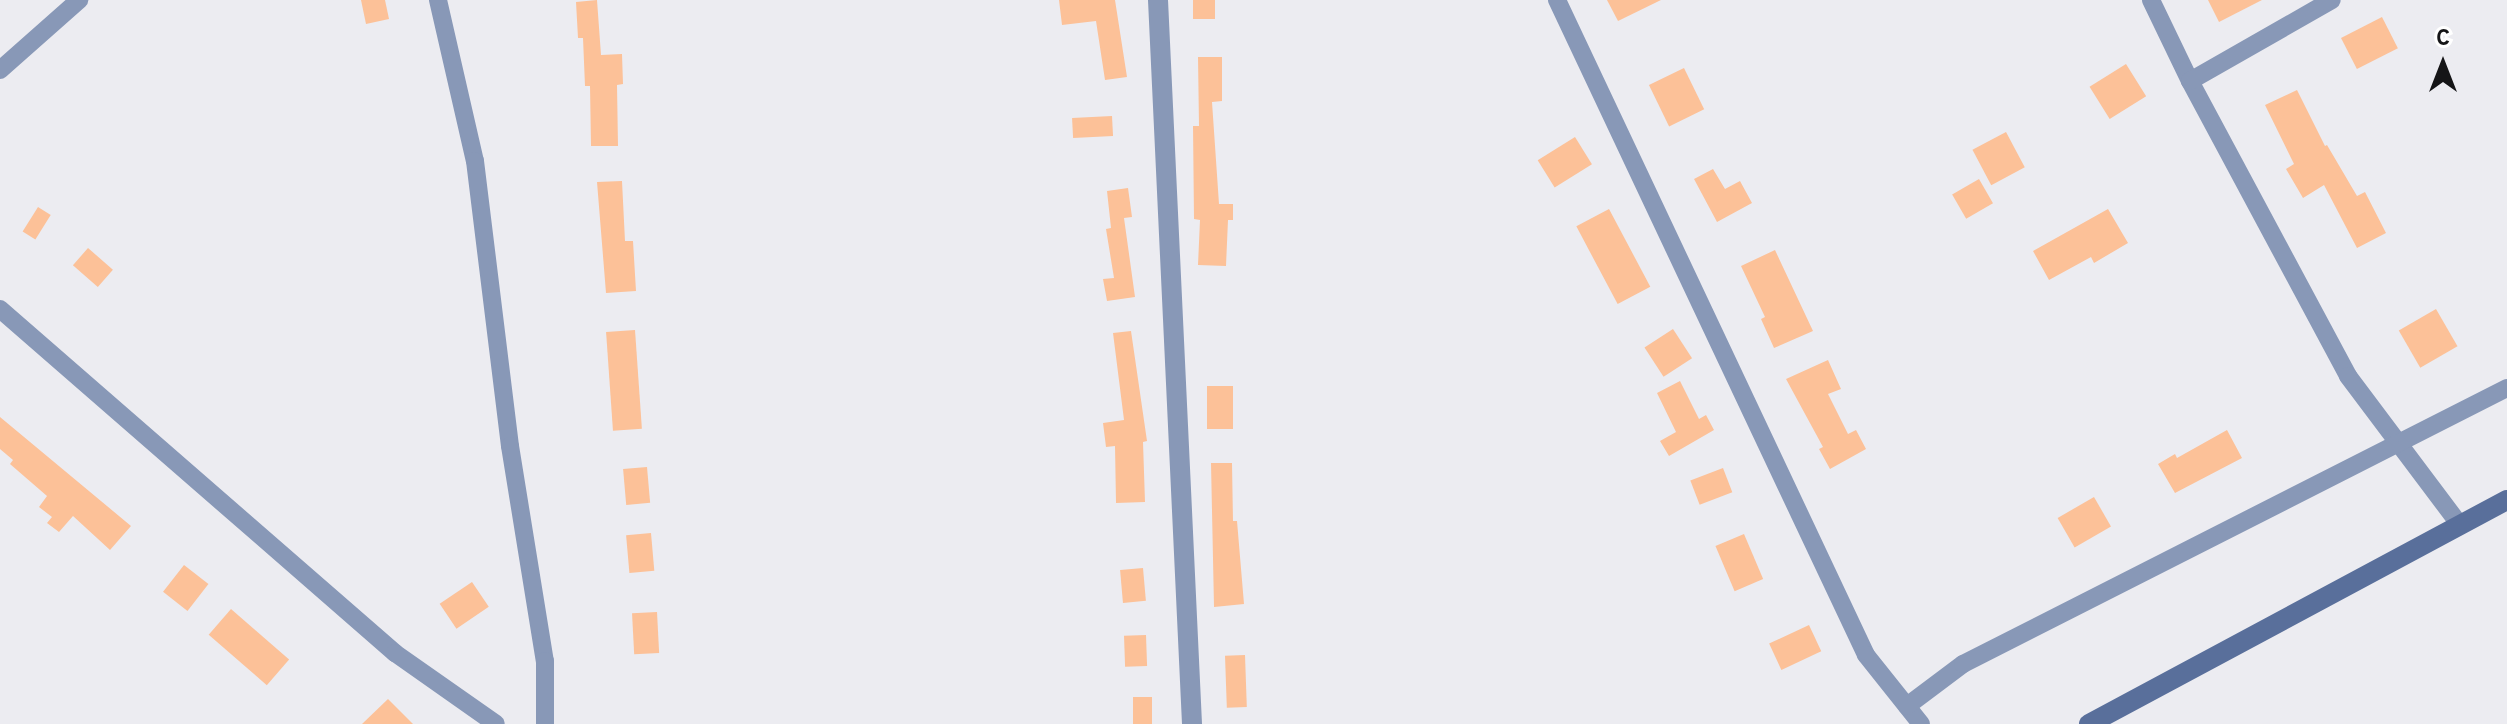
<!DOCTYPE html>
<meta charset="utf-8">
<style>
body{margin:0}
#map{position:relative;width:2507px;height:724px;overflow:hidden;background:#ececf1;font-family:Overpass,sans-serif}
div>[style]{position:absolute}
.building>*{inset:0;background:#fcc198;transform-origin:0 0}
.minor>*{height:18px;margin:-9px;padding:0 9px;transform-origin:9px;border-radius:9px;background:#8898b7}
.tertiary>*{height:20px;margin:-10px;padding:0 10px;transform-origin:10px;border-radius:10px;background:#8898b7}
.secondary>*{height:20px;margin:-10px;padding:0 10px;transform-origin:10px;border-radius:10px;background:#596f9b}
span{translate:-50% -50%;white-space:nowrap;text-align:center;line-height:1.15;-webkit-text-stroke:7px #fff;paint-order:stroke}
.north{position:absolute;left:2403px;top:24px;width:80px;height:80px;-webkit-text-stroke:6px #fff;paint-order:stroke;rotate:0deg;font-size:22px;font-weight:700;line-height:32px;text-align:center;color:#151517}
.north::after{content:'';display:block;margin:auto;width:28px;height:36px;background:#151517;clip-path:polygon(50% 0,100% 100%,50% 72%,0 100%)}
</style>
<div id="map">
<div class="building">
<div style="clip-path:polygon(361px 0,385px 0,389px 19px,366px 24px)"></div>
<div style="clip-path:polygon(597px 0,601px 55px,622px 54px,623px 84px,617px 85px,618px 146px,591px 146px,590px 86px,585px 86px,583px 38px,578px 38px,576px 2px)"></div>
<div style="clip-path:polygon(1059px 0,1115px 0,1127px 77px,1105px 80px,1096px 21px,1062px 25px)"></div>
<div style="left:1193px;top:0;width:22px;height:19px"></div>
<div style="clip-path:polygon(1607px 0,1661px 0,1618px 21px)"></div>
<div style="clip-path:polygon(2208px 0,2262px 0,2219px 22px)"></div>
<div style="left:2382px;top:17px;width:35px;height:46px;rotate:63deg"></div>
<div style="clip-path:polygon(1198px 57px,1222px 57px,1222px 101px,1212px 102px,1219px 204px,1233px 204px,1233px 220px,1228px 220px,1226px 266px,1198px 265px,1200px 220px,1194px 219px,1193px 126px,1199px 126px)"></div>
<div style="left:2126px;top:64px;width:38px;height:43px;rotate:58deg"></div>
<div style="left:1684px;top:68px;width:46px;height:39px;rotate:64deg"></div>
<div style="clip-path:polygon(2297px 90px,2325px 146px,2327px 145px,2357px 196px,2365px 192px,2386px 233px,2357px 248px,2324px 185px,2303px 198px,2286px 169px,2294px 164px,2265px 105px)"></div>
<div style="left:1112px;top:116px;width:20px;height:40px;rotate:87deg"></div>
<div style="left:2006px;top:132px;width:40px;height:38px;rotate:62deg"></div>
<div style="left:1575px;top:137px;width:32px;height:44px;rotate:58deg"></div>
<div style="clip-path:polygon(1713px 169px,1725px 189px,1740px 181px,1752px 203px,1717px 222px,1694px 179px)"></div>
<div style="left:1979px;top:179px;width:28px;height:31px;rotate:60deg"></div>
<div style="clip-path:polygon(622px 181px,625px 241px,633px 241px,636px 291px,606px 293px,597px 182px)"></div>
<div style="clip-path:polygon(1128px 188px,1132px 217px,1124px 218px,1135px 297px,1107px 301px,1103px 279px,1114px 278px,1106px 229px,1111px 228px,1107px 191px)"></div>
<div style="left:38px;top:207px;width:15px;height:29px;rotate:32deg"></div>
<div style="left:1609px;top:209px;width:88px;height:37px;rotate:62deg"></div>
<div style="clip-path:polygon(2108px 209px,2128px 243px,2094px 263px,2091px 257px,2049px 280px,2033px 251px)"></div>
<div style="left:88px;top:248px;width:33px;height:23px;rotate:41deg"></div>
<div style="clip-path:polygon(1775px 250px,1813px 331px,1774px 348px,1761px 319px,1765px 317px,1741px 266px)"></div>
<div style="left:2436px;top:309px;width:43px;height:43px;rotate:60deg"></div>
<div style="left:1673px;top:329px;width:35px;height:34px;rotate:57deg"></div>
<div style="left:635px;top:330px;width:99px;height:29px;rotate:86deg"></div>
<div style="clip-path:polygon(1131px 331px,1147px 441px,1143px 442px,1145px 502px,1116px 503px,1115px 446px,1106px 447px,1103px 423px,1124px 420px,1113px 333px)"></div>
<div style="clip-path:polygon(1828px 360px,1841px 389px,1828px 394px,1848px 434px,1856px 430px,1866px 449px,1830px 469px,1819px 449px,1823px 447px,1786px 379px)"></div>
<div style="clip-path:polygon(1680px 381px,1699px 419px,1706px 415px,1714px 430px,1669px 456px,1660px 441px,1676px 432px,1657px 393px)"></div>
<div style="left:1207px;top:386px;width:26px;height:43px"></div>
<div style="clip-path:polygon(0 417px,131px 526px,110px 550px,73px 516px,59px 532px,47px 523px,52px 517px,39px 507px,47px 496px,10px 464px,13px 460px,0 449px)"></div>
<div style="clip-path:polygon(2227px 430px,2242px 458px,2175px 493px,2158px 464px,2175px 454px,2177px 458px)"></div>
<div style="clip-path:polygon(1211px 463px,1232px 463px,1233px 521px,1237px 521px,1244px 604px,1214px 607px)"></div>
<div style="left:647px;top:467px;width:36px;height:24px;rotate:85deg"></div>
<div style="left:1723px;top:468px;width:26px;height:35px;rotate:69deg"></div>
<div style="left:2094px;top:497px;width:34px;height:42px;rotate:60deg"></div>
<div style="left:651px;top:533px;width:38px;height:25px;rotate:85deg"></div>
<div style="left:1744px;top:534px;width:49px;height:31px;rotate:67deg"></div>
<div style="left:184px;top:565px;width:31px;height:34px;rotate:38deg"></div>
<div style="left:1143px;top:568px;width:33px;height:23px;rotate:85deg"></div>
<div style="left:472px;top:582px;width:30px;height:39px;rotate:56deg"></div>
<div style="left:231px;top:609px;width:77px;height:34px;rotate:41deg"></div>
<div style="left:657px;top:612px;width:41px;height:25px;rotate:87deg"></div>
<div style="left:1809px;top:625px;width:29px;height:44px;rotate:65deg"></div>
<div style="left:1146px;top:635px;width:31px;height:22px;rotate:88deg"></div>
<div style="left:1245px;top:655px;width:52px;height:20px;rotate:88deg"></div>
<div style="left:1133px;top:697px;width:19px;height:27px"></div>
<div style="clip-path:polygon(388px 699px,413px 724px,362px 724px)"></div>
</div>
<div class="minor">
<div style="left:438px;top:0;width:165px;rotate:77.1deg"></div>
<div style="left:475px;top:161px;width:287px;rotate:83deg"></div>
<div style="left:510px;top:446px;width:218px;rotate:80.8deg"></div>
<div style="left:545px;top:661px;width:63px;rotate:90deg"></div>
<div style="left:1557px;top:0;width:724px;rotate:64.74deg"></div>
<div style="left:1866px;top:655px;width:88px;rotate:51.4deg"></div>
<div style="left:2151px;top:0;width:90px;rotate:64.3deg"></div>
<div style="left:2190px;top:81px;width:335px;rotate:61.8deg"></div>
<div style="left:2348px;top:376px;width:185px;rotate:53.1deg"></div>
<div style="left:0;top:70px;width:106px;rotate:-41.5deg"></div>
<div style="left:2190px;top:81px;width:163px;rotate:-29.7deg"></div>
<div style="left:0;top:309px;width:524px;rotate:41.05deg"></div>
<div style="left:395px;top:653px;width:123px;rotate:35.1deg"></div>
<div style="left:1907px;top:706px;width:70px;rotate:-36.9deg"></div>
<div style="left:1963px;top:664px;width:610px;rotate:-26.9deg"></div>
</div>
<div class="tertiary">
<div style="left:1158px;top:0;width:725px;rotate:87.31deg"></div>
</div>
<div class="secondary">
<div style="left:2089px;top:724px;width:474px;rotate:-28.2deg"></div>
</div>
<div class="north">С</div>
</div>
